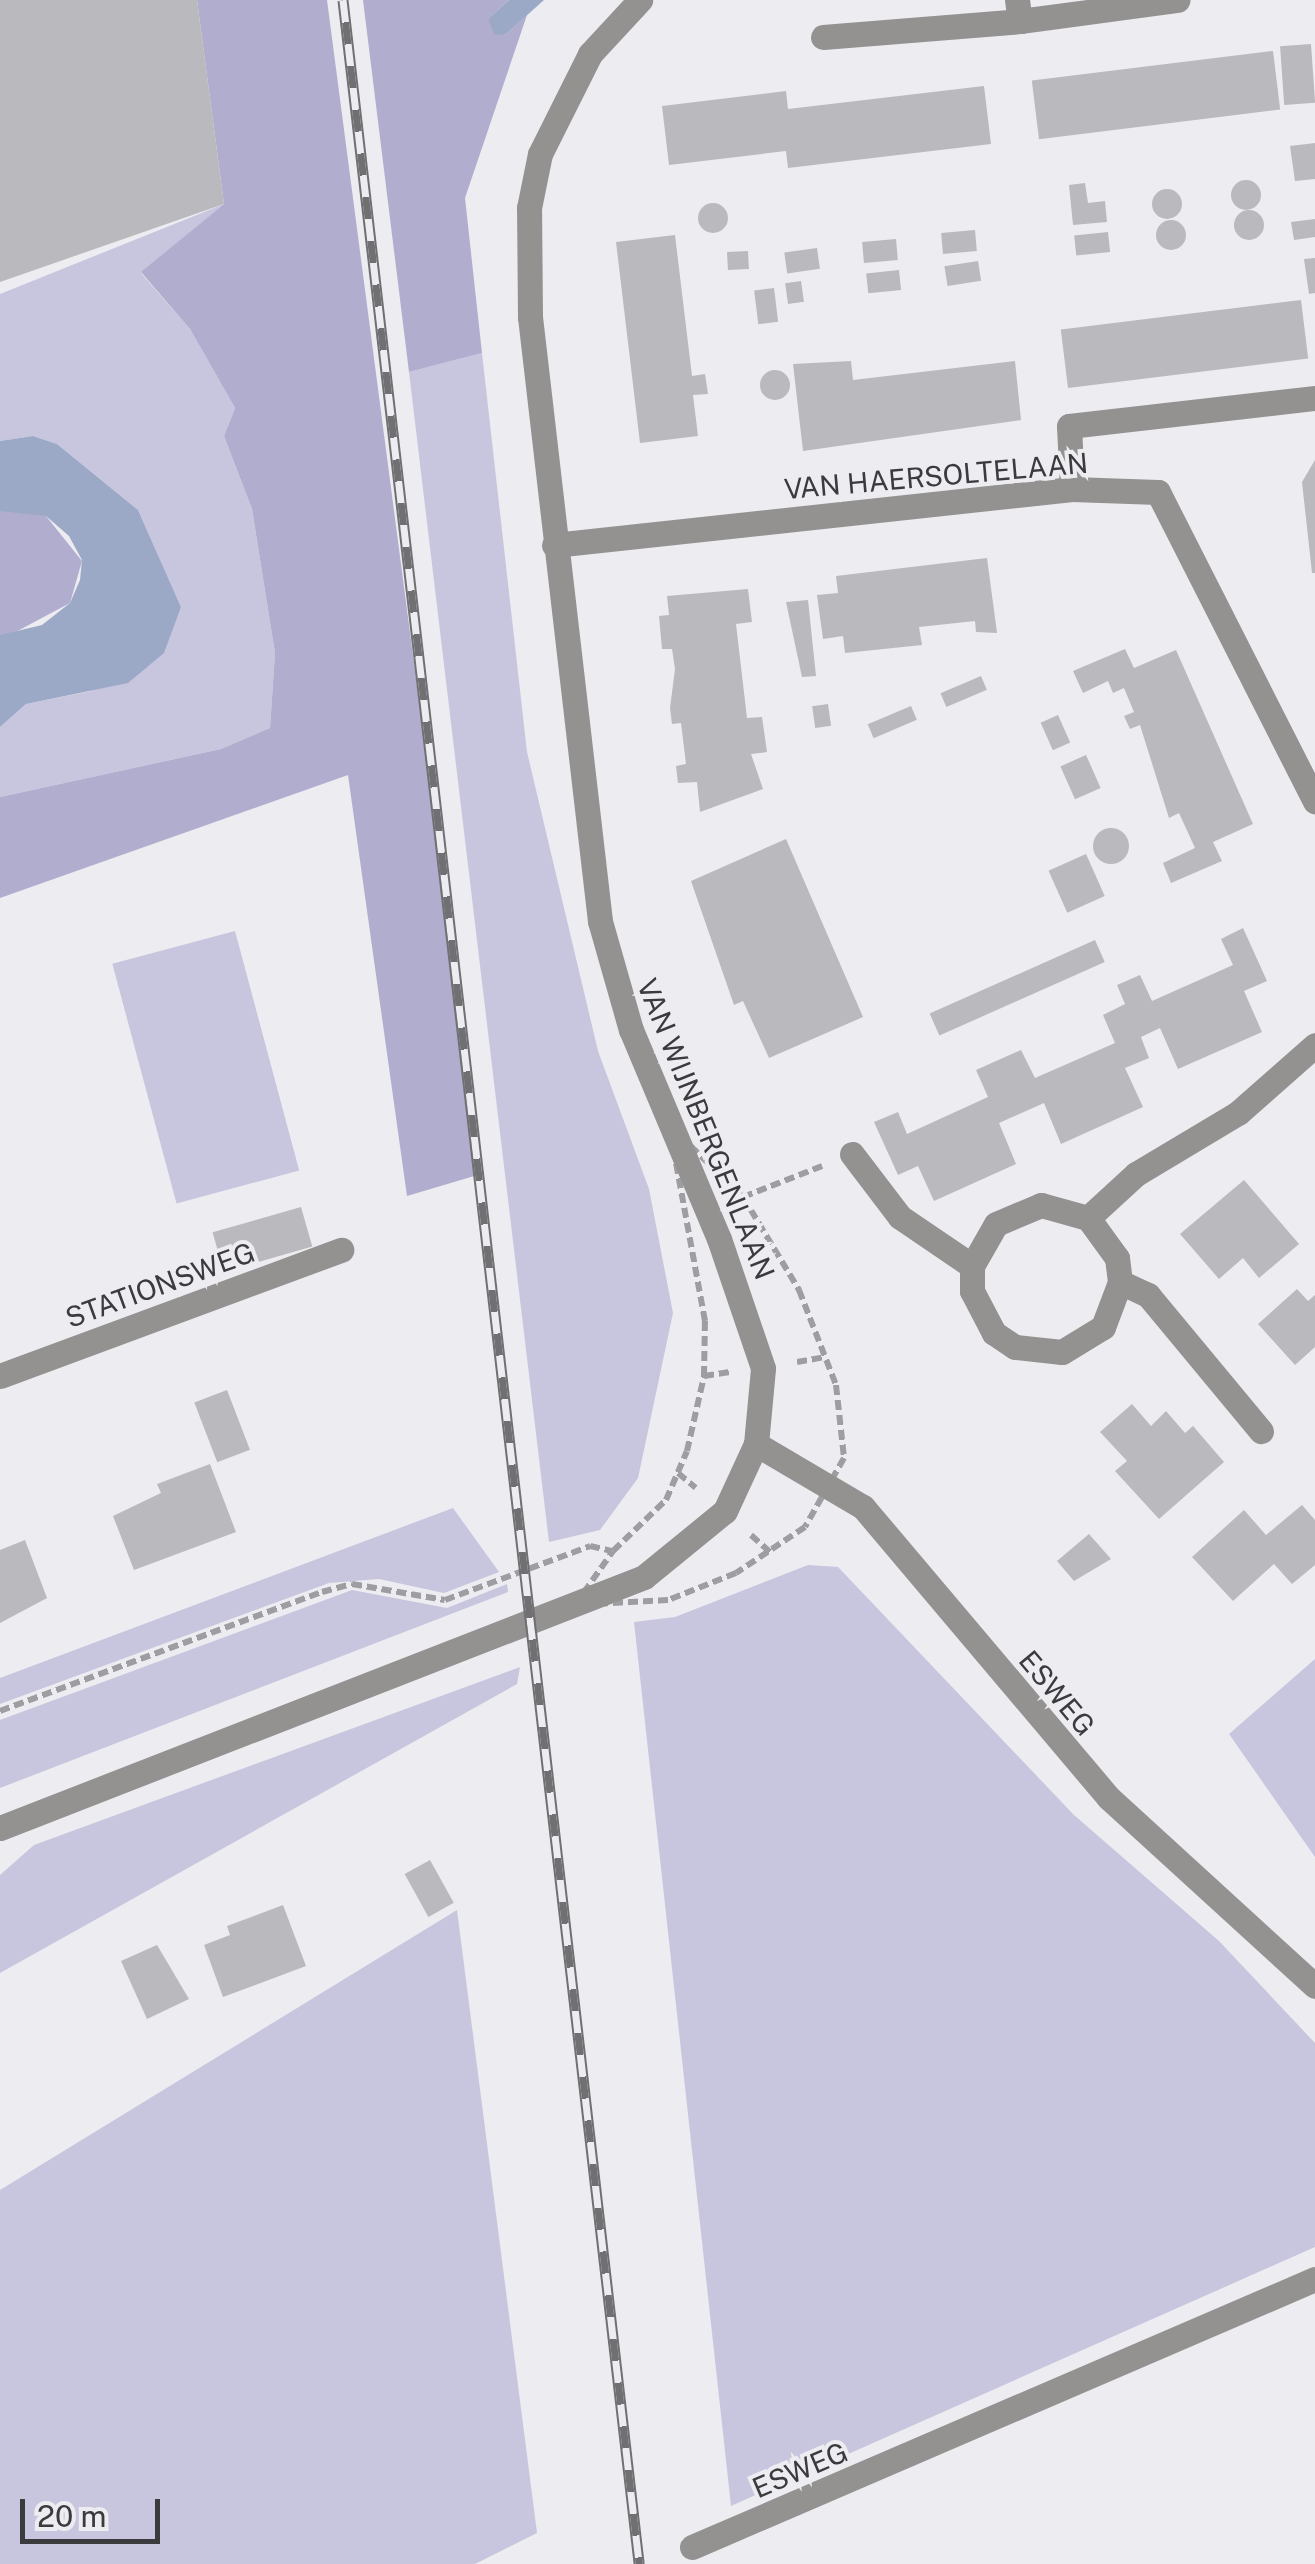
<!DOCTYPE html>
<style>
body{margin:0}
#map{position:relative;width:1315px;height:2564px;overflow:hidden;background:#ececf1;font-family:"Public Sans",sans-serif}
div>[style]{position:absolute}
.green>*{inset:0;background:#c8c6de;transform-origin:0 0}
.forest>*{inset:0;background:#b1adce}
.water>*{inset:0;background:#9ba9c7}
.building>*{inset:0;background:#b9b9be;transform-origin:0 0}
.round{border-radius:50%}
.path>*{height:6px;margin-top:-3px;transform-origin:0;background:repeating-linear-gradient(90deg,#9e9ea2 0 10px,transparent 0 15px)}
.minor>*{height:25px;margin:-12.5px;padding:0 12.5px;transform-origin:12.5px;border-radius:12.5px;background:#949191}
.rail>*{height:11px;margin-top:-5.5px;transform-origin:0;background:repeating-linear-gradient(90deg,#ececf1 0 22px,#707073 0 44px);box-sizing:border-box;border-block:2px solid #707073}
span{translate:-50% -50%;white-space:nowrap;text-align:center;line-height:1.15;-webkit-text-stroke:8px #ececf1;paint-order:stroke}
.street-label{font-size:28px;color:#3b3b3d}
.scale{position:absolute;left:20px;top:2499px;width:140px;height:45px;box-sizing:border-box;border:5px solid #3b3b3d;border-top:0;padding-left:12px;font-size:30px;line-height:35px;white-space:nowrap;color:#3b3b3d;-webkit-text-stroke:8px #ececf1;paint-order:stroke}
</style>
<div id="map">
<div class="green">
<div style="clip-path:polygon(224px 204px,141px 273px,190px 329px,235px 408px,224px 436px,252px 509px,275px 653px,270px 728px,221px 749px,0 797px,0 727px,26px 704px,91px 691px,181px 607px,138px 510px,57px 444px,33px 436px,0 441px,0 294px)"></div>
<div style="clip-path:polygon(482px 353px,527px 752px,598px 1051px,649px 1189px,673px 1313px,638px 1478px,600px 1530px,549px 1542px,409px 372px)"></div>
<div style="left:235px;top:931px;width:248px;height:127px;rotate:75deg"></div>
<div style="clip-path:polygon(453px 1508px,499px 1572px,444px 1593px,379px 1579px,329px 1583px,0 1704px,0 1678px)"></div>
<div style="clip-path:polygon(808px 1565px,838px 1567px,1074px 1815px,1219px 1941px,1315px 2043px,1315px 2247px,731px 2506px,634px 1622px,675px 1617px)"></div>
<div style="clip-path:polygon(507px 1584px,508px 1592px,0 1788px,0 1720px,352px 1590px,447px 1608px)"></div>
<div style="clip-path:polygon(1315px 1659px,1315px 1857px,1229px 1734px)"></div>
<div style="clip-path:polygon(520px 1667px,517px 1684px,0 1973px,0 1875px,34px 1845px)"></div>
<div style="clip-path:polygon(457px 1910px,537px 2533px,475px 2564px,0 2564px,0 2190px)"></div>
</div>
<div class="forest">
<div style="clip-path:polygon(197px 0,327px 0,481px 1174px,407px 1196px,348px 775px,0 898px,0 797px,221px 749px,270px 728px,275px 653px,252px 509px,224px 436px,235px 408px,190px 329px,141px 272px,224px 204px)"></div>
<div style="clip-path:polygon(363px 0,509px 0,488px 19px,505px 35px,527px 15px,465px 198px,482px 353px,409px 372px)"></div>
<div style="clip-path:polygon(16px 506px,46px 516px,82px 561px,70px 603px,8px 636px,0 635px,0 511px)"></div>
</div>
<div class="water">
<div style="clip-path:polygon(509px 0,544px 0,505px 35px,494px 34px,488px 19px)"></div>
<div style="clip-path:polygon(33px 436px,57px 444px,138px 510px,181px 607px,164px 653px,128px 683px,26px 704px,0 727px,0 635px,42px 625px,70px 603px,80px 580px,82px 560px,69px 536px,46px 516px,0 511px,0 441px)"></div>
</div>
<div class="building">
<div style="clip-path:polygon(0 0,197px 0,224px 204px,0 282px)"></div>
<div style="left:1311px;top:44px;width:59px;height:31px;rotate:86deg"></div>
<div style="left:1273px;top:51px;width:59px;height:243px;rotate:83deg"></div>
<div style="clip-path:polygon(984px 86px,991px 144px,788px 168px,786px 151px,669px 165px,662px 106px,786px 91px,788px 109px)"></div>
<div style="clip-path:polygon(1315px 143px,1315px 179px,1295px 181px,1290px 146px)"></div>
<div class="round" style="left:1231px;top:180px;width:30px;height:30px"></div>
<div style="clip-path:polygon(1085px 183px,1088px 203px,1105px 201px,1107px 222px,1073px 225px,1069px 185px)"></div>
<div class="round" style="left:1152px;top:189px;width:30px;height:30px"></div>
<div class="round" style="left:698px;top:203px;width:30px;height:30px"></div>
<div class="round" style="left:1234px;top:210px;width:30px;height:30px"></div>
<div style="clip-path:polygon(1315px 219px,1315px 237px,1294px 240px,1291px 222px)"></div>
<div class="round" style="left:1156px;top:220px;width:30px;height:30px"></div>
<div style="left:975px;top:230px;width:21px;height:34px;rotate:85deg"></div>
<div style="left:1108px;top:232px;width:20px;height:34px;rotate:84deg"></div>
<div style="clip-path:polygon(675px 235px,692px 376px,705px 374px,708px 394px,693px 395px,698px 436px,640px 443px,616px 242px)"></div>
<div style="left:896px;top:239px;width:21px;height:34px;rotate:85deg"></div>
<div style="left:817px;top:248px;width:21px;height:33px;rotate:82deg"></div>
<div style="left:748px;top:251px;width:18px;height:21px;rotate:87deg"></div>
<div style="clip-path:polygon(1315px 258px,1315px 293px,1309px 294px,1304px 259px)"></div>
<div style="left:978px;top:261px;width:20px;height:34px;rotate:81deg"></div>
<div style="left:899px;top:270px;width:20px;height:33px;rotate:84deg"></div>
<div style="left:801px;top:281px;width:21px;height:16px;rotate:82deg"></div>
<div style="left:774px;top:288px;width:34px;height:20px;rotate:83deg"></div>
<div style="left:1301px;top:300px;width:59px;height:242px;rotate:83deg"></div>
<div style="clip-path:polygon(851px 361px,853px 380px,1015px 361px,1021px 420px,803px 451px,793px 364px)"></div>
<div class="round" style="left:760px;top:370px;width:30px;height:30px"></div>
<div style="clip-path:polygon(1315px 460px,1315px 573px,1312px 573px,1302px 482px)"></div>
<div style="clip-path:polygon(987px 558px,997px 633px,976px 632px,975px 621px,919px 627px,922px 645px,845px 653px,843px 636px,823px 639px,817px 595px,838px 593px,836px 576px)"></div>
<div style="clip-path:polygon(748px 589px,752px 622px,736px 624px,747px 718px,762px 717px,767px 752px,751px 754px,763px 789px,700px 812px,697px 782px,678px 783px,676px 766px,686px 764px,681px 723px,672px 724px,670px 708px,675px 669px,672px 649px,662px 649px,659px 616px,669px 615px,667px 596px)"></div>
<div style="clip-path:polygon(808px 600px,816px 676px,802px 677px,786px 602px)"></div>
<div style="clip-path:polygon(1125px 649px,1134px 668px,1176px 650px,1253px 824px,1213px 842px,1222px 861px,1171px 883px,1163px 863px,1195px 848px,1179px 813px,1169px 818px,1140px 725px,1130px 729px,1124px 716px,1134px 712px,1124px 688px,1113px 693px,1108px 681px,1083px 693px,1073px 671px)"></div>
<div style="left:981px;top:676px;width:15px;height:44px;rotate:67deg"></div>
<div style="left:828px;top:704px;width:22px;height:16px;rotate:82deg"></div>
<div style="left:911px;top:706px;width:15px;height:47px;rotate:67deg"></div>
<div style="left:1058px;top:715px;width:30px;height:19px;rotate:66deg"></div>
<div style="left:1086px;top:755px;width:36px;height:28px;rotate:66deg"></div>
<div class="round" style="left:1093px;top:828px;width:36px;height:36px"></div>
<div style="clip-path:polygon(786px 839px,863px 1017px,769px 1058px,743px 1001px,734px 1005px,691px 881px)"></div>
<div style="left:1086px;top:854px;width:46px;height:41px;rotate:66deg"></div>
<div style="clip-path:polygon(1243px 928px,1267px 981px,1244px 991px,1262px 1032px,1178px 1069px,1160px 1028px,1141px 1037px,1149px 1058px,1125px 1068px,1143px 1107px,1061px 1144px,1044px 1103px,999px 1123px,1016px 1164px,934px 1201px,918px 1166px,898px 1175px,874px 1122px,898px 1112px,907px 1134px,988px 1097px,976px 1070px,1021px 1050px,1035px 1078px,1115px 1043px,1103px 1015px,1125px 1004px,1117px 985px,1140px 975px,1152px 1001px,1233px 965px,1221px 939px)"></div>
<div style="left:1095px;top:940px;width:24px;height:181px;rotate:66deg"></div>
<div style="clip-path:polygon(1244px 1180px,1299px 1244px,1259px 1278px,1243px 1258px,1219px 1279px,1180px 1234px)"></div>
<div style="left:301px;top:1207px;width:41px;height:92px;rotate:74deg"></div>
<div style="clip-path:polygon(1297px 1289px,1308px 1301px,1315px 1295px,1315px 1347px,1295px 1365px,1258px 1324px)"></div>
<div style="left:227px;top:1390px;width:64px;height:35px;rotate:69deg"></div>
<div style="clip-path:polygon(1132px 1404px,1151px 1426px,1166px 1411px,1185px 1433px,1193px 1426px,1224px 1462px,1159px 1519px,1115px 1471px,1127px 1461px,1100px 1432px)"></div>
<div style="clip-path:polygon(210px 1464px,236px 1532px,134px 1570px,113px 1516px,161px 1493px,157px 1484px)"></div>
<div style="clip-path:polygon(1302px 1505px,1315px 1520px,1315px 1565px,1292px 1584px,1274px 1564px,1233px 1601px,1192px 1557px,1244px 1510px,1266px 1535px)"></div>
<div style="clip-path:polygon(1089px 1534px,1111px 1559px,1074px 1581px,1057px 1561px)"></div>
<div style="clip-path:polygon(25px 1540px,47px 1598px,0 1623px,0 1550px)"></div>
<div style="left:430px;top:1860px;width:49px;height:29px;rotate:61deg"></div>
<div style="clip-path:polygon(283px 1905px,306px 1966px,223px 1997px,204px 1945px,230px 1935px,227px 1926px)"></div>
<div style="clip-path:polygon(157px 1945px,189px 1999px,147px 2019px,121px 1961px)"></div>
</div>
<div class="path">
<div style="left:669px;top:1125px;width:103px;rotate:44.2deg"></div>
<div style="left:743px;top:1197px;width:109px;rotate:58.9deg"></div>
<div style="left:799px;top:1290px;width:102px;rotate:68.7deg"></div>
<div style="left:836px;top:1385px;width:73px;rotate:83.7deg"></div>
<div style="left:844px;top:1458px;width:79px;rotate:119.5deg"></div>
<div style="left:805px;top:1527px;width:83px;rotate:146.3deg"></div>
<div style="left:736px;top:1573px;width:73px;rotate:158.3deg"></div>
<div style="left:668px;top:1600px;width:93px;rotate:176.9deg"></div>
<div style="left:575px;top:1605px;width:66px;rotate:-54.9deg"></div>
<div style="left:613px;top:1551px;width:74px;rotate:-43.9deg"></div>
<div style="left:666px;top:1500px;width:53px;rotate:-66.8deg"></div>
<div style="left:687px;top:1451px;width:77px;rotate:-77.2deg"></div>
<div style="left:704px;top:1376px;width:55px;rotate:-89deg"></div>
<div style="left:705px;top:1321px;width:199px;rotate:-100.4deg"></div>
<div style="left:743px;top:1197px;width:85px;rotate:-21.4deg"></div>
<div style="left:797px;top:1362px;width:28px;rotate:-10deg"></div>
<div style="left:704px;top:1376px;width:26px;rotate:-9deg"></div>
<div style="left:678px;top:1473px;width:23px;rotate:40deg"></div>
<div style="left:751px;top:1535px;width:27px;rotate:42deg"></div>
<div style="left:0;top:1711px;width:343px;rotate:-20.3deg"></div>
<div style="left:322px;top:1592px;width:31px;rotate:-15deg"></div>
<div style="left:352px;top:1584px;width:94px;rotate:9.8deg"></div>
<div style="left:445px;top:1600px;width:155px;rotate:-20.4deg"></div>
<div style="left:590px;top:1546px;width:23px;rotate:13deg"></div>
</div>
<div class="minor">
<div style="left:1017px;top:0;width:21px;rotate:82deg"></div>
<div style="left:1020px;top:21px;width:159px;rotate:-7.6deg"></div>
<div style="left:823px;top:37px;width:198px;rotate:-4.6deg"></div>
<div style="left:1072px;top:489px;width:63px;rotate:-92.7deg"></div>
<div style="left:1069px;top:426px;width:248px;rotate:-6.5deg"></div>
<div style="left:554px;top:545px;width:521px;rotate:-6.17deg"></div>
<div style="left:1072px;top:489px;width:86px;rotate:2deg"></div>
<div style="left:1158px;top:492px;width:347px;rotate:63.1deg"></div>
<div style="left:852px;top:1154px;width:79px;rotate:52.7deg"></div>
<div style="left:900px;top:1217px;width:87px;rotate:34.2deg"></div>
<div style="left:972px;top:1266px;width:48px;rotate:-60.3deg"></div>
<div style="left:996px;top:1224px;width:49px;rotate:-22.9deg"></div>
<div style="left:1041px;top:1205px;width:49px;rotate:15.5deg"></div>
<div style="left:1088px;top:1218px;width:65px;rotate:-42.5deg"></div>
<div style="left:1136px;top:1174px;width:119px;rotate:-30.9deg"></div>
<div style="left:1238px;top:1113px;width:103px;rotate:-41.4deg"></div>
<div style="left:972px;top:1266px;width:25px;rotate:90deg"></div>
<div style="left:972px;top:1291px;width:47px;rotate:62.4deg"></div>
<div style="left:994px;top:1333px;width:25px;rotate:34deg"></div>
<div style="left:1015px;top:1347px;width:47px;rotate:6.1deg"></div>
<div style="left:1062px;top:1352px;width:48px;rotate:-31.4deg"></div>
<div style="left:1103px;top:1327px;width:48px;rotate:-69.3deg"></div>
<div style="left:1120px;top:1282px;width:24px;rotate:-97deg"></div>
<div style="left:1117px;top:1258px;width:49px;rotate:-125.9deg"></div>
<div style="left:1120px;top:1282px;width:31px;rotate:25deg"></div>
<div style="left:1148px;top:1295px;width:177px;rotate:50.3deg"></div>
<div style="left:0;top:1376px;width:364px;rotate:-20.3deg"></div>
<div style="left:756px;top:1444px;width:124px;rotate:30.5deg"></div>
<div style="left:863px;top:1507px;width:381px;rotate:49.8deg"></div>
<div style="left:1109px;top:1798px;width:279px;rotate:42.4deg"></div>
<div style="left:0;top:1828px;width:691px;rotate:-21.29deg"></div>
<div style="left:644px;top:1577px;width:104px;rotate:-39.2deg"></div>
<div style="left:725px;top:1511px;width:74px;rotate:-65.2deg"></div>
<div style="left:756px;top:1444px;width:76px;rotate:-84.7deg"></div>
<div style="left:763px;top:1368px;width:136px;rotate:-108.8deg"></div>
<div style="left:719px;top:1239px;width:227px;rotate:-112.8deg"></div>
<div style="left:631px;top:1030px;width:113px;rotate:-105.9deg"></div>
<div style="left:600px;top:921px;width:608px;rotate:-96.61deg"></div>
<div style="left:530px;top:317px;width:109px;rotate:-90.5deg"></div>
<div style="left:529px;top:208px;width:55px;rotate:-78.5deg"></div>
<div style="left:540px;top:154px;width:112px;rotate:-63.4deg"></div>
<div style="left:590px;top:54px;width:74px;rotate:-47.2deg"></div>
<div style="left:692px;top:2547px;width:678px;rotate:-23.28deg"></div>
</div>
<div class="rail">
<div style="left:343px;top:0;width:2581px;rotate:83.41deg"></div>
</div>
<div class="street-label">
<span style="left:936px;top:476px;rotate:-5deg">VAN HAERSOLTELAAN</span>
<span style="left:706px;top:1129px;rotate:68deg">VAN WIJNBERGENLAAN</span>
<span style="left:160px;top:1285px;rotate:-20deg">STATIONSWEG</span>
<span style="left:1057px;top:1693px;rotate:50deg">ESWEG</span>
<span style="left:800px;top:2470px;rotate:-23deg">ESWEG</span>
</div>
<div class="scale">20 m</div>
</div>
